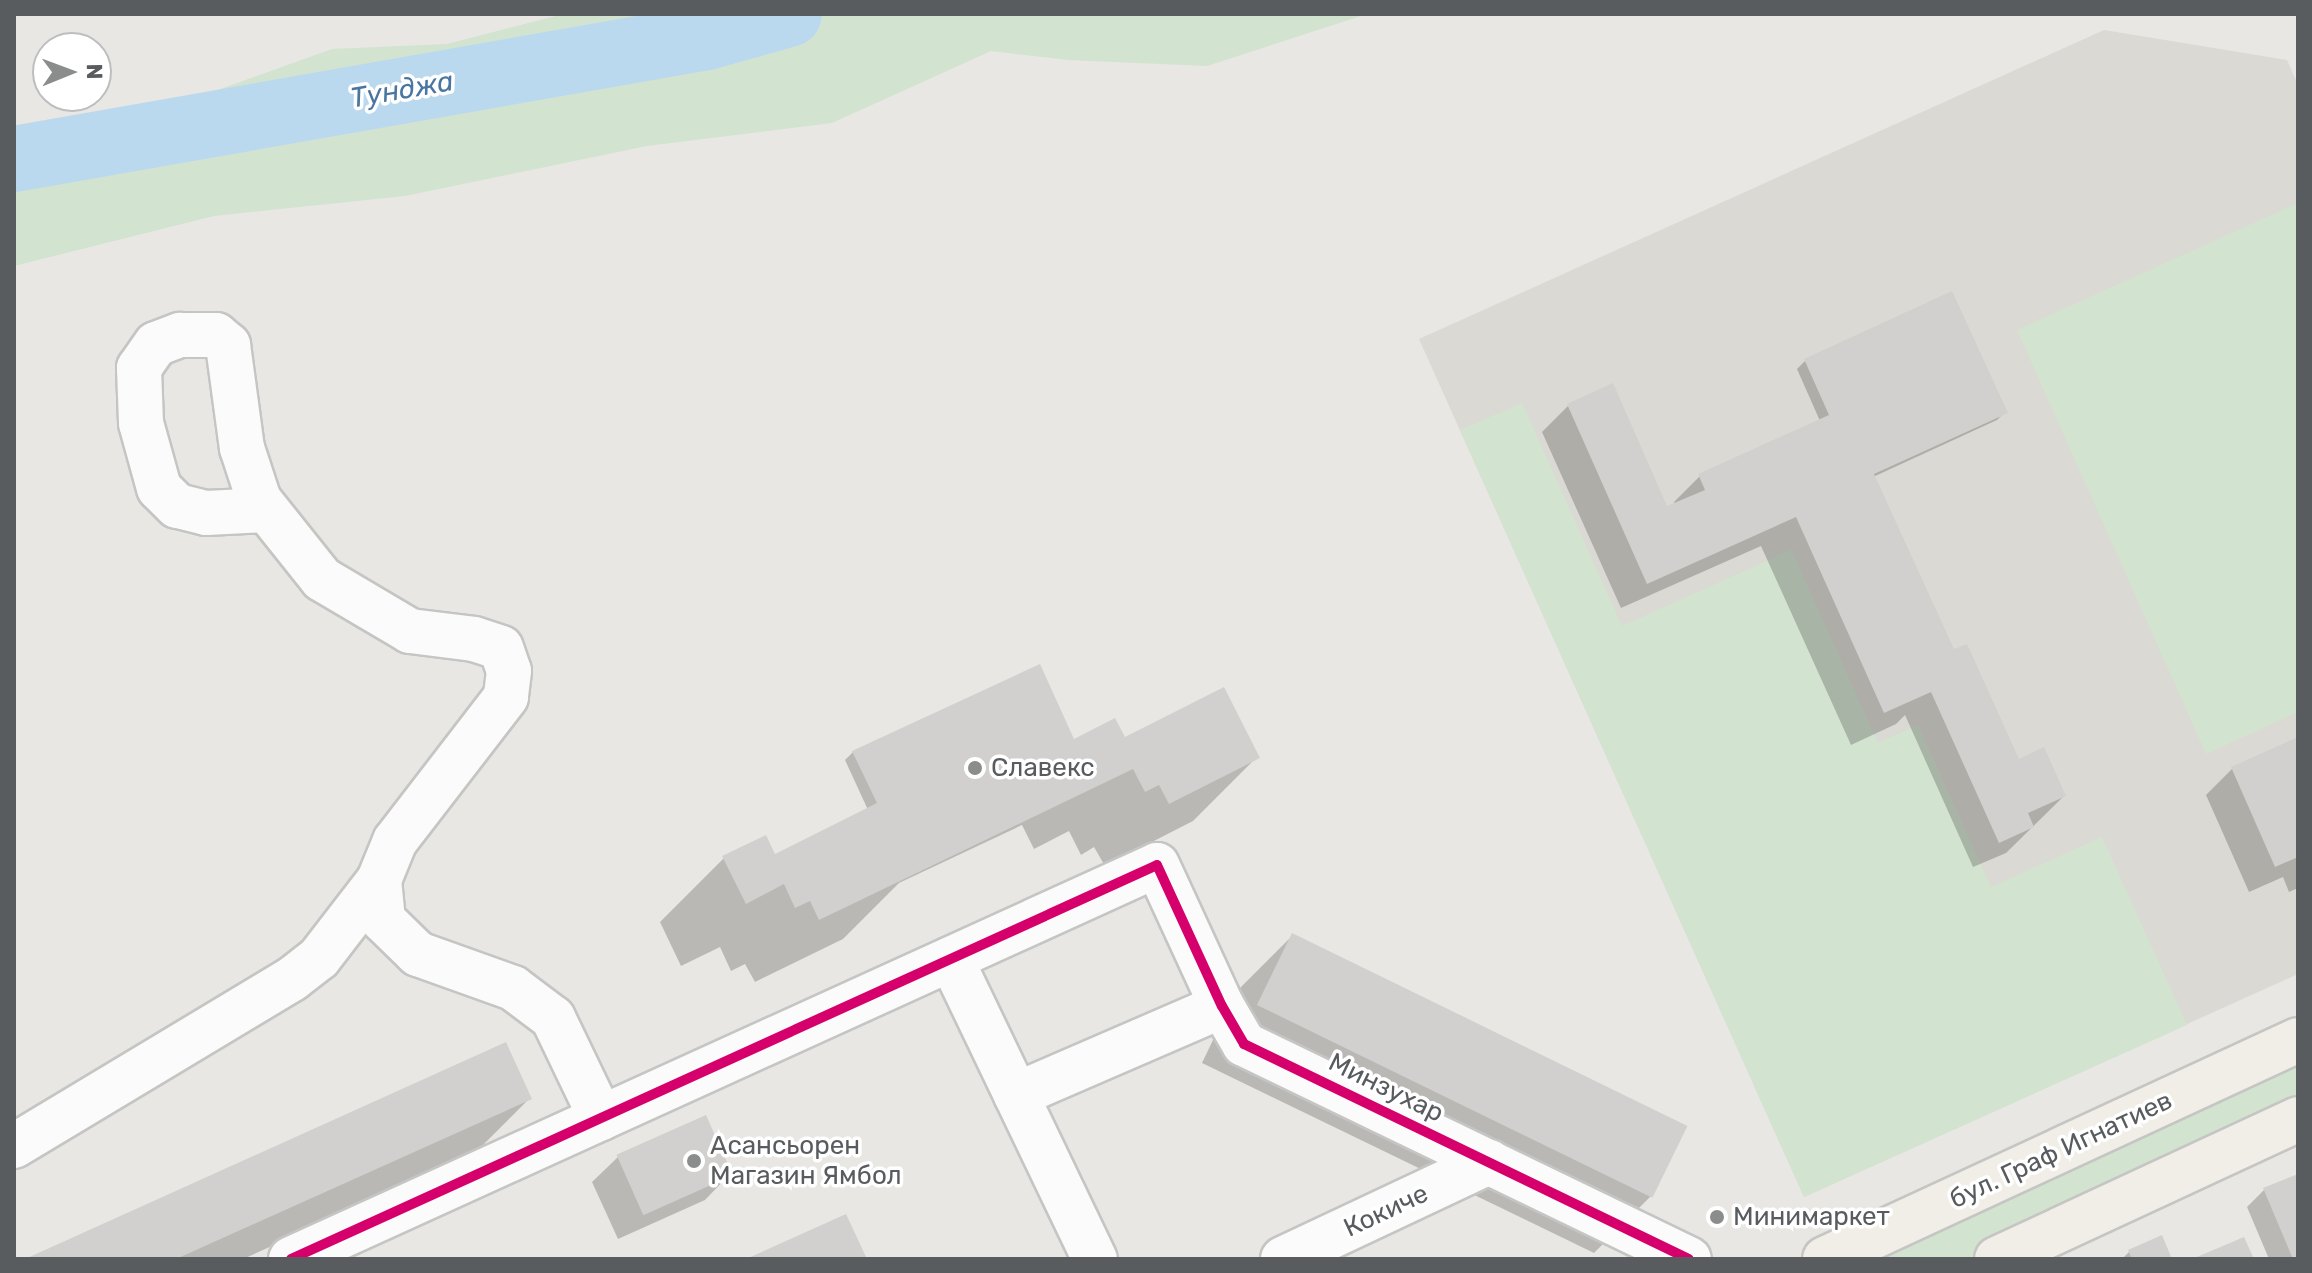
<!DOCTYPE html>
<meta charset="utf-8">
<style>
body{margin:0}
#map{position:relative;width:2312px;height:1273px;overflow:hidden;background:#e8e7e3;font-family:Rubik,sans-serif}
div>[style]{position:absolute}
.education>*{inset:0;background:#dbd9d3}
.green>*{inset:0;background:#d2e3d0}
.shadow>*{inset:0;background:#0003}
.river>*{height:66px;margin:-33px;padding:0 33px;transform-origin:33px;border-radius:33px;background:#bbd9ee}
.building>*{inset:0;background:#d1d0ce;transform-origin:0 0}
.roads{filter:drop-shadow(2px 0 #c5c5c4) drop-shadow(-2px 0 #c5c5c4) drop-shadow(0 2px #c5c5c4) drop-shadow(0 -2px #c5c5c4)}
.minor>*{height:44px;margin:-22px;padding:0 22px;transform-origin:22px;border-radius:22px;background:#fcfbfb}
.major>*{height:44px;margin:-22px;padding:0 22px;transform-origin:22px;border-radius:22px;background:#f0eee6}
.cycleway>*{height:10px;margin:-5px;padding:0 5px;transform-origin:5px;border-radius:5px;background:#d6006c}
.dots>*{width:22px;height:22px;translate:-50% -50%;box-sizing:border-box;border:4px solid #fff;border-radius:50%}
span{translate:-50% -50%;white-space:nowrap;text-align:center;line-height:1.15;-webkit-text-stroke:7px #fff;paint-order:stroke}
.poi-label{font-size:26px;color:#595c5f}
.left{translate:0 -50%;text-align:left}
.street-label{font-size:26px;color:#595c5f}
.water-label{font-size:28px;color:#4976a1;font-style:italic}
.frame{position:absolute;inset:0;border:16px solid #595c5f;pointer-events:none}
.north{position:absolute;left:32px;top:32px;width:80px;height:80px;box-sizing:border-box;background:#fff;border:2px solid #bdbebf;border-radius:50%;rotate:89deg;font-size:22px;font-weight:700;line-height:32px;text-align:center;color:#595c5f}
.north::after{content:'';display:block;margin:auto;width:28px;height:36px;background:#8b8d8d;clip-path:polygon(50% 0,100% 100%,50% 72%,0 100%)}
</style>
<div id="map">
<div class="education">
<div style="clip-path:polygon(2104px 30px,2287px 60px,2298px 85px,2298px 974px,1804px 1197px,1419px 339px)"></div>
</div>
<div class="green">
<div style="clip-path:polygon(564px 14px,1367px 14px,1207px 66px,1068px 60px,991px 51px,832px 123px,647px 146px,405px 196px,214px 216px,14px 266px,14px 136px,190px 100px,332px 49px,447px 44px)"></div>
<div style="clip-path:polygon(2298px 203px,2298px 712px,2206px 754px,2017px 330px)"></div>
<div style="clip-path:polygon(1522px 403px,1622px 626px,1791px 550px,1878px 743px,1918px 725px,1991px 887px,2102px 837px,2187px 1025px,1804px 1197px,1460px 430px)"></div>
<div style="clip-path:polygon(2298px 1040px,2298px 1119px,1997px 1259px,1825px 1259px)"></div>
</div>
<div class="shadow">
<div style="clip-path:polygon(1951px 294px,2005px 412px,1997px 420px,1873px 477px,1951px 649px,2018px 761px,2064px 796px,2006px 853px,1973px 867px,1905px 715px,1896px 724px,1851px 745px,1761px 546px,1621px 608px,1542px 432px,1568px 406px,1666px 509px,1675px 505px,1674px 502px,1700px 476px,1820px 421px,1797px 369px,1805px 361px)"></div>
<div style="clip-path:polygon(2298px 739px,2298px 888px,2289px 892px,2283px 877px,2249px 892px,2206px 795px,2232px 769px)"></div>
<div style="clip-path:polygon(1124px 740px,1257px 757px,1193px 821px,1105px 866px,1094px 847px,1081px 855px,1069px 831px,1034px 849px,1022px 825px,899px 883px,843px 939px,755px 982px,745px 964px,731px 971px,720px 947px,681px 966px,660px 922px,724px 858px,774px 857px,868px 810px,845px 760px,853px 752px)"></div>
<div style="clip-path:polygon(1293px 935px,1651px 1196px,1594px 1253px,1202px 1063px,1236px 992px)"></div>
<div style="clip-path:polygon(529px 1099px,472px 1156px,243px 1259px,29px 1259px)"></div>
<div style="clip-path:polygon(618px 1157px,730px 1174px,705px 1200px,618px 1239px,592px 1182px)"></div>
<div style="clip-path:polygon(2298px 1176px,2298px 1259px,2269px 1259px,2247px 1207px,2264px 1190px)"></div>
<div style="clip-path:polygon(2129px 1252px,2170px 1259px,2122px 1259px)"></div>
</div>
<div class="river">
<div style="left:14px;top:159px;width:704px;rotate:-9.98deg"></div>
<div style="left:707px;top:37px;width:85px;rotate:-15.7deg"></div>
</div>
<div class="building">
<div style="clip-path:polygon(1952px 291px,2008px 413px,1874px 474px,1954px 649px,1967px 644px,2019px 759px,2044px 747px,2066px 796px,2028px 813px,2034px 827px,1999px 843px,1931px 692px,1884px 713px,1796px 517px,1647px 584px,1567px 404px,1613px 383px,1667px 506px,1705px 490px,1698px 474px,1829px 415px,1804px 359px)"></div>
<div style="clip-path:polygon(1040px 664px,1074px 739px,1115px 718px,1125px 737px,1224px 687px,1260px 758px,1169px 804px,1159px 785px,1145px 792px,1133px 769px,819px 920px,810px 901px,795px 908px,784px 884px,746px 904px,722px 856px,766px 835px,775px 854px,877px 803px,852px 751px)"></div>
<div style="clip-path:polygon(2298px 737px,2298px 857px,2275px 867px,2231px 767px)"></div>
<div style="left:1292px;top:933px;width:440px;height:80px;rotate:26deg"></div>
<div style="clip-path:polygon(506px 1042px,532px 1099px,176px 1259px,25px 1259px)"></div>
<div style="left:706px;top:1115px;width:66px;height:98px;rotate:66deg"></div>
<div style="clip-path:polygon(2298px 1174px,2298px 1259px,2293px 1259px,2263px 1188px)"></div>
<div style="clip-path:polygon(846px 1214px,867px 1259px,746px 1259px)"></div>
<div style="clip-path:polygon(2162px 1235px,2172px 1259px,2132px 1259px,2128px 1250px)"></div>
<div style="clip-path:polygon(2244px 1237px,2254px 1259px,2192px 1259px)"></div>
</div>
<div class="roads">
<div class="minor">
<div style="left:266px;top:510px;width:60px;rotate:177.1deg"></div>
<div style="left:206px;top:513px;width:30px;rotate:-166deg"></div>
<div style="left:177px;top:506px;width:25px;rotate:-135deg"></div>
<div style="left:159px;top:488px;width:67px;rotate:-105.5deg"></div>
<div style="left:141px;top:423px;width:55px;rotate:-92.1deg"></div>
<div style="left:139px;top:368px;width:29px;rotate:-55deg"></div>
<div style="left:156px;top:344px;width:26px;rotate:-21deg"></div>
<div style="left:180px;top:335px;width:36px"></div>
<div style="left:216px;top:335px;width:16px;rotate:40deg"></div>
<div style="left:228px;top:345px;width:104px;rotate:82.3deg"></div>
<div style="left:242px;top:448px;width:55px;rotate:71.9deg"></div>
<div style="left:259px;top:500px;width:101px;rotate:51.4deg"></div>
<div style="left:322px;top:579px;width:102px;rotate:30.6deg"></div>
<div style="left:410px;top:631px;width:64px;rotate:7.1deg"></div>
<div style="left:474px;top:639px;width:28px;rotate:18deg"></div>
<div style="left:501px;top:648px;width:24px;rotate:71deg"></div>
<div style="left:509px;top:671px;width:26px;rotate:97deg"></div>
<div style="left:506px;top:697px;width:182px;rotate:127.6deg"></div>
<div style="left:395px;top:841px;width:42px;rotate:112.3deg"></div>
<div style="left:379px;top:880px;width:40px;rotate:84.3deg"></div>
<div style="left:383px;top:920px;width:49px;rotate:44.2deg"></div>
<div style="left:418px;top:954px;width:101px;rotate:19.7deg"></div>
<div style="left:513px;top:988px;width:50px;rotate:36.9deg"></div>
<div style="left:553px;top:1018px;width:111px;rotate:64.4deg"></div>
<div style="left:951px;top:959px;width:333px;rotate:64.4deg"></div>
<div style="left:1016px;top:1095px;width:224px;rotate:-23.4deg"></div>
<div style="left:14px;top:1146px;width:324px;rotate:-31deg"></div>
<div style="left:292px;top:979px;width:34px;rotate:-38deg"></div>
<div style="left:319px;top:958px;width:98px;rotate:-52.4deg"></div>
<div style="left:291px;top:1259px;width:951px;rotate:-24.46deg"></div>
<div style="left:1157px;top:865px;width:155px;rotate:65.3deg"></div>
<div style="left:1222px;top:1006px;width:44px;rotate:59.9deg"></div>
<div style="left:1244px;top:1044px;width:494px;rotate:25.8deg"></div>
<div style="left:1283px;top:1259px;width:228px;rotate:-25.2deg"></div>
</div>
<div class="major">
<div style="left:1825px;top:1259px;width:521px;rotate:-24.84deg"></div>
<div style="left:1997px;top:1259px;width:332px;rotate:-24.9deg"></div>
</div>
</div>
<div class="cycleway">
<div style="left:291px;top:1259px;width:951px;rotate:-24.46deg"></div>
<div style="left:1157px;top:865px;width:155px;rotate:65.3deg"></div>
<div style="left:1222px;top:1006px;width:44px;rotate:59.9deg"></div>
<div style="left:1244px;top:1044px;width:494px;rotate:25.8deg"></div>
</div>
<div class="dots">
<div style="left:975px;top:768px;background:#8b8d8d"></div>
<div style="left:694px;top:1161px;background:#8b8d8d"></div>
<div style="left:1717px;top:1217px;background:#8b8d8d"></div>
</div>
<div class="poi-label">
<span class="left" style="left:991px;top:768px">Славекс</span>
<span class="left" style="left:710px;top:1161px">Асансьорен<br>Магазин Ямбол</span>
<span class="left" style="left:1733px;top:1217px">Минимаркет</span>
</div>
<div class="street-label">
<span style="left:1386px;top:1088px;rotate:26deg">Минзухар</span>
<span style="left:2061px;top:1150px;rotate:-25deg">бул. Граф Игнатиев</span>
<span style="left:1386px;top:1211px;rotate:-25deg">Кокиче</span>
</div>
<div class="water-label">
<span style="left:402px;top:90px;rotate:-10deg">Тунджа</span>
</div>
<div class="frame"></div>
<div class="north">N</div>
</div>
